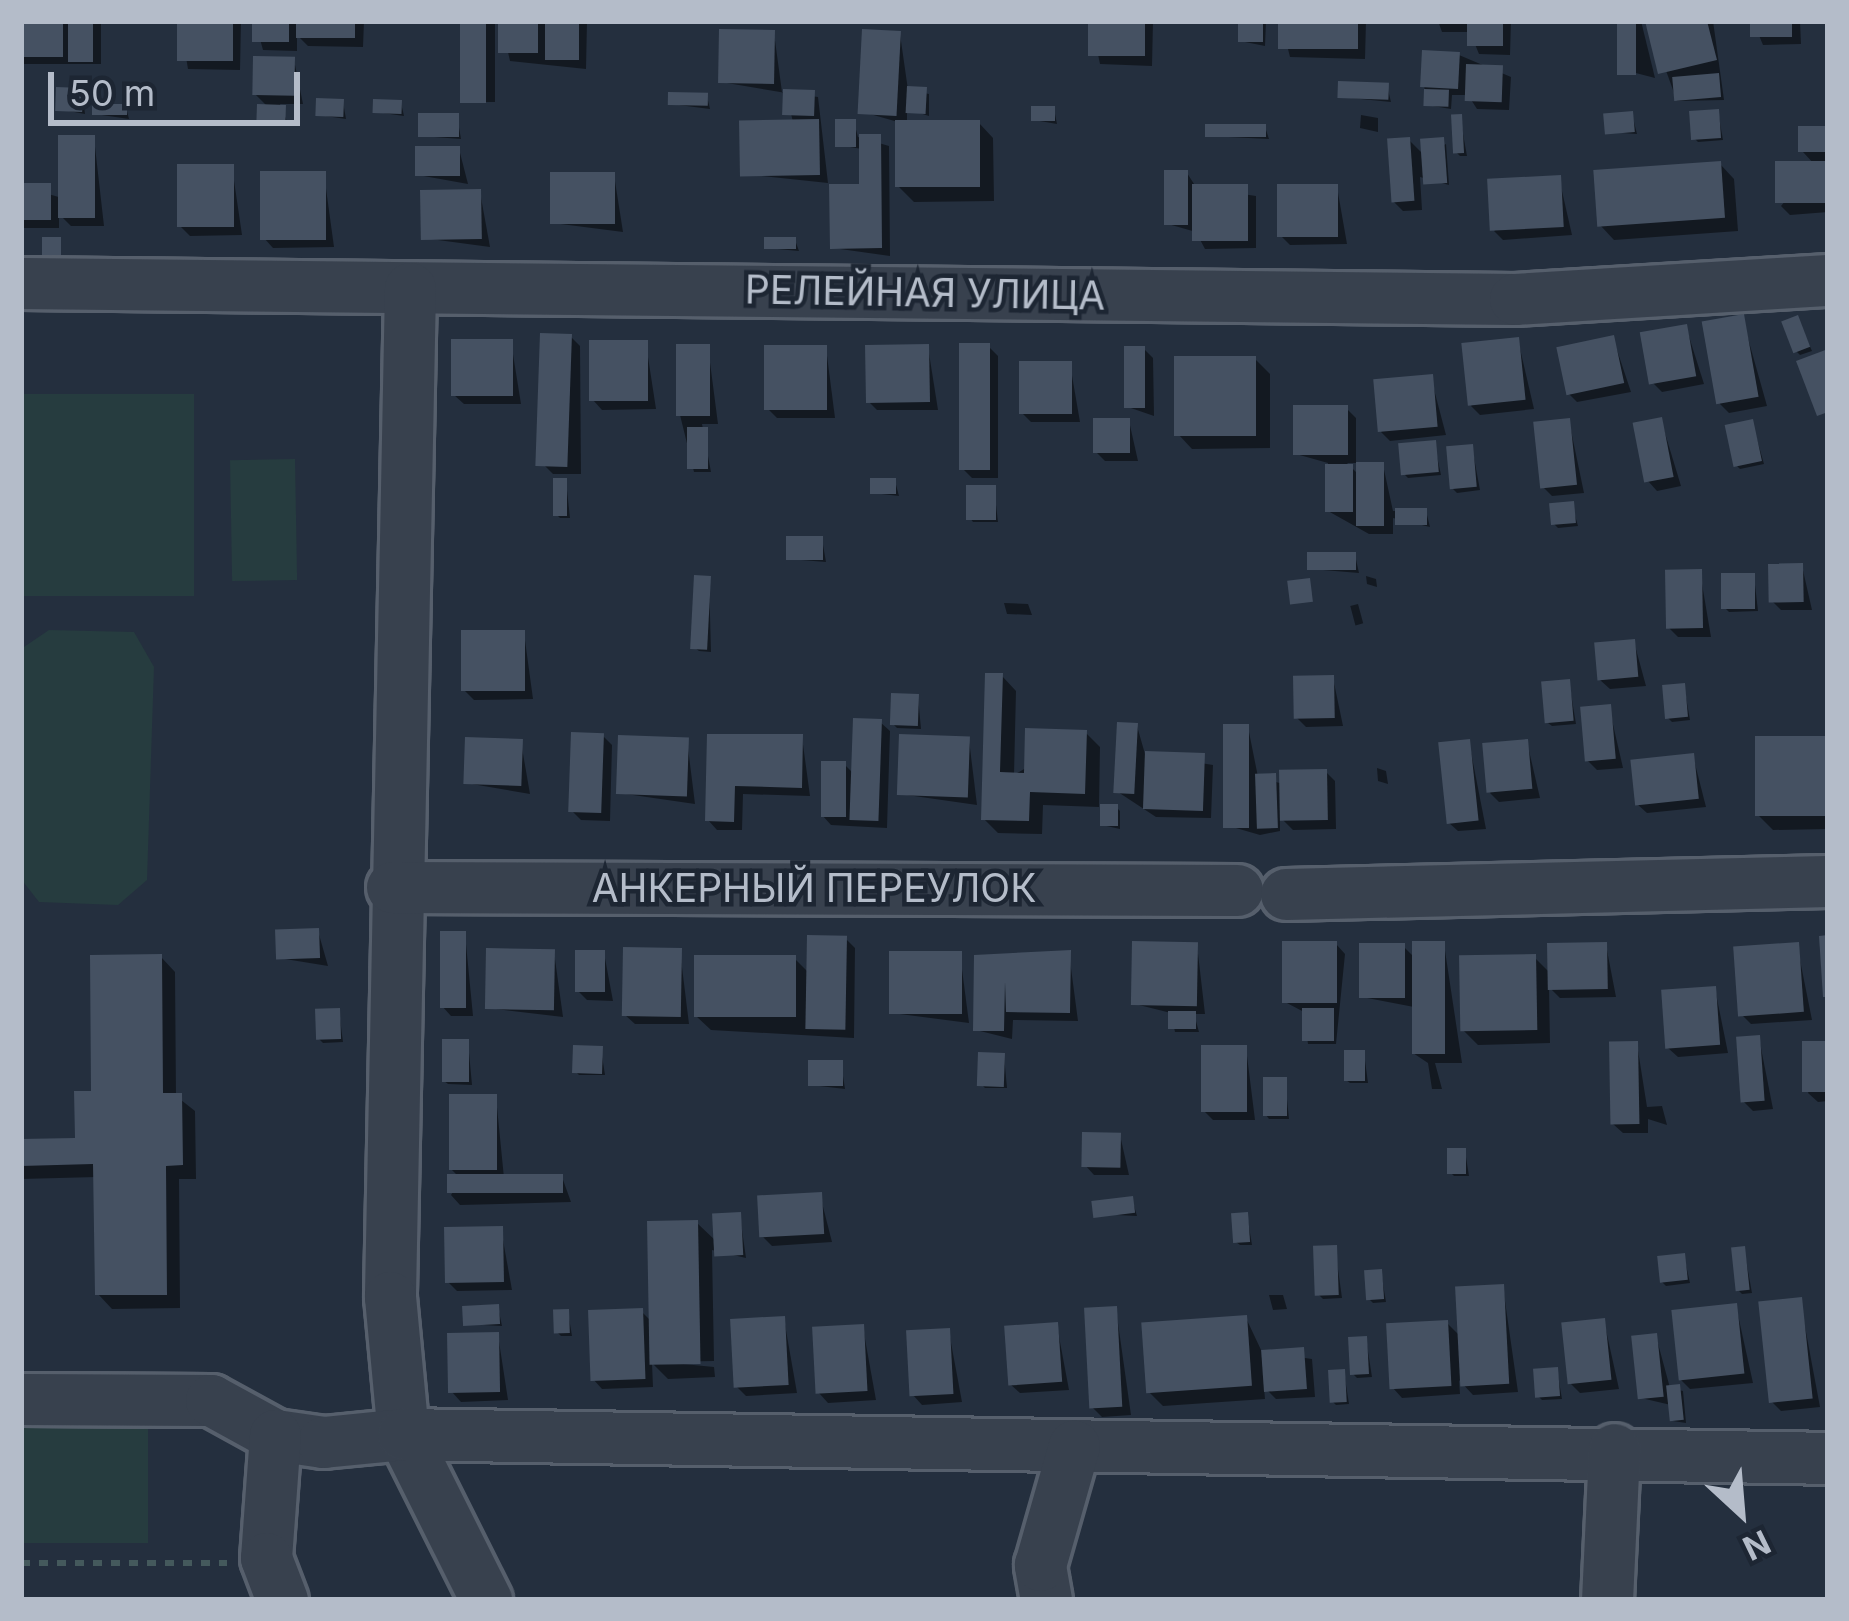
<!DOCTYPE html>
<meta charset="utf-8">
<style>
body{margin:0}
#map{position:relative;width:1849px;height:1621px;overflow:hidden;background:#242f3e;font-family:Inter,sans-serif}
div>[style]{position:absolute}
.green>*{inset:0;background:#263c3f;transform-origin:0 0}
.shadow>*{inset:0;background:#0007;transform-origin:0 0}
.building>*{inset:0;background:#455162;transform-origin:0 0}
.path>*{height:6px;margin-top:-3px;transform-origin:0;background:repeating-linear-gradient(90deg,#44595c 0 9px,transparent 0 18px)}
.roads{filter:drop-shadow(3px 0 #565f6c) drop-shadow(-3px 0 #565f6c) drop-shadow(0 3px #565f6c) drop-shadow(0 -3px #565f6c)}
.minor>*{height:51px;margin:-25.5px;padding:0 25.5px;transform-origin:25.5px;border-radius:25.5px;background:#38414e}
span{translate:-50% -50%;white-space:nowrap;text-align:center;line-height:1.15;-webkit-text-stroke:9px #1d2633;paint-order:stroke}
.street-label{font-size:39px;color:#b4bcc9}
.frame{position:absolute;inset:0;border:24px solid #b4bcc9;pointer-events:none}
.north{position:absolute;left:1681px;top:1453px;width:120px;height:120px;-webkit-text-stroke:9px #1d2633;paint-order:stroke;rotate:154deg;font-size:33px;font-weight:700;line-height:48px;text-align:center;color:#b4bcc9}
.north::after{content:'';display:block;margin:auto;width:42px;height:54px;background:#b4bcc9;clip-path:polygon(50% 0,100% 100%,50% 72%,0 100%)}
.scale{position:absolute;left:48px;top:72px;width:252px;height:54px;box-sizing:border-box;border:6px solid #b4bcc9;border-top:0;padding-left:15px;font-size:36px;line-height:42px;white-space:nowrap;color:#b4bcc9;-webkit-text-stroke:9px #1d2633;paint-order:stroke}
</style>
<div id="map">
<div class="green">
<div style="left:21px;top:394px;width:173px;height:202px"></div>
<div style="left:295px;top:459px;width:121px;height:65px;rotate:89deg"></div>
<div style="clip-path:polygon(49px 630px,134px 632px,154px 667px,147px 880px,118px 905px,39px 902px,21px 879px,21px 649px)"></div>
<div style="left:148px;top:1419px;width:124px;height:127px;rotate:90deg"></div>
</div>
<div class="shadow">
<div style="left:21px;top:21px;width:80px;height:43px"></div>
<div style="clip-path:polygon(180px 21px,241px 21px,240px 70px,188px 69px)"></div>
<div style="clip-path:polygon(255px 21px,364px 21px,363px 47px,308px 46px,297px 35px,297px 51px,263px 50px)"></div>
<div style="left:463px;top:21px;width:32px;height:81px"></div>
<div style="clip-path:polygon(501px 21px,587px 21px,586px 69px,510px 61px)"></div>
<div style="clip-path:polygon(1091px 21px,1153px 21px,1152px 66px,1100px 64px)"></div>
<div style="clip-path:polygon(1241px 21px,1266px 21px,1265px 46px,1240px 41px)"></div>
<div style="clip-path:polygon(1281px 21px,1366px 21px,1365px 59px,1290px 57px)"></div>
<div style="clip-path:polygon(1438px 21px,1511px 21px,1510px 55px,1479px 54px,1470px 32px,1442px 32px)"></div>
<div style="clip-path:polygon(1620px 21px,1641px 21px,1655px 78px,1632px 72px)"></div>
<div style="clip-path:polygon(1648px 21px,1713px 21px,1724px 100px,1677px 101px)"></div>
<div style="clip-path:polygon(1753px 21px,1800px 21px,1801px 44px,1763px 45px)"></div>
<div style="clip-path:polygon(774px 33px,782px 92px,818px 97px,828px 183px,742px 174px,793px 122px,786px 93px,721px 82px)"></div>
<div style="clip-path:polygon(900px 34px,908px 90px,929px 94px,929px 116px,907px 109px,907px 124px,979px 123px,993px 138px,994px 201px,914px 202px,899px 187px,898px 122px,863px 112px)"></div>
<div style="clip-path:polygon(1459px 55px,1511px 77px,1509px 110px,1477px 109px,1468px 95px,1452px 95px,1451px 109px,1427px 105px,1424px 85px)"></div>
<div style="clip-path:polygon(294px 60px,303px 104px,280px 104px,288px 124px,263px 123px,269px 108px,255px 94px)"></div>
<div style="clip-path:polygon(1387px 86px,1391px 102px,1341px 97px)"></div>
<div style="clip-path:polygon(82px 91px,85px 114px,58px 109px)"></div>
<div style="clip-path:polygon(707px 96px,710px 109px,671px 104px)"></div>
<div style="clip-path:polygon(343px 102px,346px 119px,319px 115px)"></div>
<div style="clip-path:polygon(401px 103px,404px 116px,376px 112px)"></div>
<div style="clip-path:polygon(126px 107px,129px 119px,95px 114px)"></div>
<div style="clip-path:polygon(1054px 109px,1057px 124px,1034px 120px)"></div>
<div style="clip-path:polygon(1718px 112px,1723px 140px,1698px 142px,1694px 138px)"></div>
<div style="clip-path:polygon(1632px 114px,1637px 134px,1607px 132px)"></div>
<div style="clip-path:polygon(1361px 115px,1378px 118px,1378px 132px,1360px 128px)"></div>
<div style="clip-path:polygon(457px 116px,461px 139px,421px 136px)"></div>
<div style="clip-path:polygon(1460px 117px,1467px 156px,1460px 156px,1456px 152px)"></div>
<div style="clip-path:polygon(854px 122px,858px 137px,889px 146px,890px 256px,833px 248px,862px 187px,862px 149px,838px 145px)"></div>
<div style="clip-path:polygon(1265px 127px,1269px 139px,1208px 136px)"></div>
<div style="clip-path:polygon(1828px 130px,1828px 212px,1790px 215px,1781px 206px,1815px 165px,1803px 152px)"></div>
<div style="clip-path:polygon(94px 138px,104px 226px,71px 226px,59px 214px,59px 228px,21px 228px,21px 186px,62px 198px)"></div>
<div style="clip-path:polygon(1409px 140px,1424px 155px,1446px 144px,1449px 185px,1420px 177px,1422px 210px,1403px 211px,1394px 202px)"></div>
<div style="clip-path:polygon(459px 149px,468px 184px,418px 175px)"></div>
<div style="clip-path:polygon(1720px 164px,1734px 179px,1738px 231px,1614px 240px,1600px 225px)"></div>
<div style="clip-path:polygon(232px 167px,242px 235px,190px 236px,181px 227px)"></div>
<div style="clip-path:polygon(1187px 173px,1196px 187px,1256px 196px,1256px 248px,1205px 249px,1196px 232px,1168px 224px)"></div>
<div style="clip-path:polygon(324px 174px,334px 247px,273px 248px,264px 238px)"></div>
<div style="clip-path:polygon(614px 175px,623px 232px,553px 223px)"></div>
<div style="clip-path:polygon(1559px 178px,1572px 235px,1503px 240px,1494px 231px)"></div>
<div style="clip-path:polygon(1337px 187px,1347px 244px,1290px 245px,1281px 236px)"></div>
<div style="clip-path:polygon(480px 192px,490px 247px,423px 238px)"></div>
<div style="clip-path:polygon(795px 240px,799px 251px,767px 248px)"></div>
<div style="clip-path:polygon(1742px 317px,1767px 406px,1729px 413px,1720px 404px)"></div>
<div style="clip-path:polygon(1797px 318px,1812px 351px,1800px 355px,1796px 351px)"></div>
<div style="clip-path:polygon(1686px 327px,1704px 384px,1662px 392px,1653px 383px)"></div>
<div style="clip-path:polygon(571px 337px,580px 346px,581px 474px,553px 474px,543px 464px)"></div>
<div style="clip-path:polygon(1613px 338px,1631px 392px,1577px 402px,1568px 393px)"></div>
<div style="clip-path:polygon(1518px 340px,1534px 409px,1480px 415px,1471px 406px)"></div>
<div style="clip-path:polygon(511px 342px,521px 404px,464px 404px,454px 395px)"></div>
<div style="clip-path:polygon(646px 344px,656px 409px,602px 410px,593px 400px)"></div>
<div style="clip-path:polygon(988px 346px,998px 356px,998px 478px,972px 478px,963px 469px)"></div>
<div style="clip-path:polygon(708px 347px,718px 424px,702px 424px,711px 472px,694px 472px,680px 415px)"></div>
<div style="clip-path:polygon(928px 347px,938px 410px,877px 410px,868px 401px)"></div>
<div style="clip-path:polygon(826px 348px,835px 418px,777px 418px,768px 409px)"></div>
<div style="clip-path:polygon(1144px 349px,1153px 358px,1154px 416px,1128px 407px)"></div>
<div style="clip-path:polygon(1255px 359px,1270px 374px,1270px 448px,1192px 449px,1178px 434px)"></div>
<div style="clip-path:polygon(1070px 364px,1080px 422px,1031px 422px,1022px 413px)"></div>
<div style="clip-path:polygon(1431px 378px,1446px 435px,1390px 441px,1381px 432px)"></div>
<div style="clip-path:polygon(1346px 408px,1356px 418px,1356px 463px,1347px 463px,1359px 475px,1383px 465px,1393px 511px,1426px 511px,1430px 527px,1393px 518px,1393px 534px,1369px 534px,1328px 511px,1328px 463px,1296px 454px)"></div>
<div style="clip-path:polygon(1661px 420px,1681px 486px,1657px 491px,1648px 481px)"></div>
<div style="clip-path:polygon(1129px 421px,1138px 461px,1105px 461px,1096px 452px)"></div>
<div style="clip-path:polygon(1569px 421px,1584px 493px,1552px 496px,1543px 487px)"></div>
<div style="clip-path:polygon(1752px 422px,1764px 464px,1740px 469px,1736px 465px)"></div>
<div style="clip-path:polygon(1434px 443px,1441px 475px,1408px 478px,1405px 475px)"></div>
<div style="clip-path:polygon(1472px 447px,1480px 490px,1457px 493px,1453px 489px)"></div>
<div style="clip-path:polygon(566px 481px,570px 518px,560px 518px,556px 514px)"></div>
<div style="clip-path:polygon(895px 481px,899px 496px,873px 493px)"></div>
<div style="clip-path:polygon(994px 488px,998px 522px,973px 522px,970px 518px)"></div>
<div style="clip-path:polygon(1572px 505px,1578px 526px,1558px 528px,1554px 524px)"></div>
<div style="clip-path:polygon(822px 539px,826px 562px,789px 559px)"></div>
<div style="clip-path:polygon(1355px 555px,1359px 573px,1311px 569px)"></div>
<div style="clip-path:polygon(1802px 566px,1812px 610px,1781px 610px,1772px 601px)"></div>
<div style="clip-path:polygon(1700px 572px,1711px 637px,1678px 637px,1669px 628px)"></div>
<div style="clip-path:polygon(1366px 576px,1376px 579px,1377px 587px,1367px 584px)"></div>
<div style="clip-path:polygon(1754px 576px,1758px 611px,1729px 612px,1725px 608px)"></div>
<div style="clip-path:polygon(709px 579px,711px 652px,699px 651px,695px 648px)"></div>
<div style="clip-path:polygon(1004px 603px,1028px 604px,1032px 615px,1007px 614px)"></div>
<div style="left:1358px;top:604px;width:20px;height:8px;rotate:75deg"></div>
<div style="clip-path:polygon(524px 633px,533px 699px,474px 700px,464px 690px)"></div>
<div style="clip-path:polygon(1634px 642px,1646px 686px,1610px 689px,1600px 680px)"></div>
<div style="clip-path:polygon(1002px 676px,1016px 691px,1014px 775px,1086px 733px,1100px 747px,1099px 807px,1043px 805px,1042px 834px,998px 833px,984px 819px)"></div>
<div style="clip-path:polygon(1333px 678px,1343px 726px,1306px 727px,1297px 718px)"></div>
<div style="clip-path:polygon(1569px 682px,1576px 724px,1552px 726px,1548px 723px)"></div>
<div style="clip-path:polygon(1684px 686px,1690px 720px,1672px 722px,1668px 718px)"></div>
<div style="clip-path:polygon(918px 697px,921px 729px,897px 728px,893px 724px)"></div>
<div style="clip-path:polygon(1609px 707px,1623px 768px,1597px 770px,1588px 761px)"></div>
<div style="clip-path:polygon(880px 722px,890px 731px,887px 828px,831px 825px,822px 815px,844px 764px,855px 775px)"></div>
<div style="clip-path:polygon(1137px 726px,1145px 754px,1213px 765px,1211px 818px,1156px 817px,1118px 792px)"></div>
<div style="clip-path:polygon(1248px 727px,1258px 777px,1283px 784px,1326px 772px,1335px 781px,1336px 829px,1293px 830px,1280px 817px,1280px 831px,1260px 835px,1229px 826px)"></div>
<div style="clip-path:polygon(603px 736px,612px 745px,610px 821px,581px 820px,572px 811px)"></div>
<div style="clip-path:polygon(710px 737px,802px 737px,810px 796px,743px 794px,742px 830px,717px 830px,708px 820px)"></div>
<div style="clip-path:polygon(687px 740px,695px 804px,619px 793px)"></div>
<div style="clip-path:polygon(969px 740px,977px 805px,900px 794px)"></div>
<div style="clip-path:polygon(1828px 740px,1828px 829px,1773px 830px,1759px 816px)"></div>
<div style="clip-path:polygon(521px 742px,530px 794px,466px 783px)"></div>
<div style="clip-path:polygon(1469px 742px,1486px 829px,1458px 831px,1448px 822px)"></div>
<div style="clip-path:polygon(1527px 742px,1540px 798px,1499px 802px,1490px 793px)"></div>
<div style="clip-path:polygon(1693px 756px,1706px 807px,1647px 813px,1637px 804px)"></div>
<div style="clip-path:polygon(1377px 768px,1386px 771px,1388px 784px,1378px 781px)"></div>
<div style="clip-path:polygon(1100px 807px,1116px 807px,1120px 811px,1120px 829px,1102px 825px)"></div>
<div style="clip-path:polygon(318px 931px,328px 966px,279px 958px)"></div>
<div style="clip-path:polygon(465px 934px,473px 1016px,451px 1016px,442px 1006px)"></div>
<div style="clip-path:polygon(846px 939px,855px 948px,854px 1038px,711px 1030px,696px 1016px,794px 958px,810px 974px)"></div>
<div style="clip-path:polygon(1336px 944px,1345px 954px,1336px 1044px,1308px 1044px,1304px 1012px,1285px 1002px)"></div>
<div style="clip-path:polygon(1444px 944px,1462px 1063px,1435px 1063px,1442px 1089px,1432px 1089px,1428px 1063px,1413px 1053px,1414px 1007px,1362px 997px,1403px 946px,1414px 957px)"></div>
<div style="clip-path:polygon(1197px 945px,1205px 1014px,1194px 1014px,1199px 1032px,1175px 1032px,1171px 1013px,1135px 1004px)"></div>
<div style="clip-path:polygon(1606px 945px,1616px 997px,1560px 998px,1549px 987px,1550px 1043px,1478px 1045px,1463px 1030px,1534px 957px,1550px 973px)"></div>
<div style="clip-path:polygon(1797px 945px,1812px 1020px,1751px 1024px,1742px 1015px)"></div>
<div style="clip-path:polygon(680px 951px,689px 1024px,635px 1024px,625px 1015px)"></div>
<div style="clip-path:polygon(554px 952px,563px 1017px,488px 1008px)"></div>
<div style="clip-path:polygon(604px 953px,613px 1001px,587px 1000px,578px 991px)"></div>
<div style="clip-path:polygon(1069px 953px,1078px 1021px,1013px 1020px,1012px 1039px,976px 1030px,977px 958px)"></div>
<div style="clip-path:polygon(960px 954px,969px 1023px,892px 1013px)"></div>
<div style="clip-path:polygon(161px 957px,175px 972px,176px 1096px,195px 1111px,196px 1179px,179px 1179px,180px 1308px,112px 1309px,98px 1294px,97px 1177px,21px 1179px,21px 1142px,78px 1141px)"></div>
<div style="clip-path:polygon(1715px 989px,1728px 1053px,1678px 1057px,1668px 1048px)"></div>
<div style="clip-path:polygon(339px 1011px,343px 1042px,323px 1043px,319px 1039px)"></div>
<div style="clip-path:polygon(1759px 1038px,1773px 1109px,1753px 1111px,1744px 1102px)"></div>
<div style="clip-path:polygon(468px 1042px,472px 1085px,448px 1084px,444px 1081px)"></div>
<div style="clip-path:polygon(1637px 1044px,1647px 1107px,1662px 1106px,1667px 1125px,1648px 1119px,1648px 1133px,1623px 1133px,1613px 1124px)"></div>
<div style="clip-path:polygon(1828px 1044px,1828px 1101px,1818px 1102px,1808px 1093px)"></div>
<div style="clip-path:polygon(1246px 1048px,1255px 1120px,1213px 1120px,1204px 1111px)"></div>
<div style="clip-path:polygon(601px 1049px,605px 1075px,579px 1075px,576px 1072px)"></div>
<div style="clip-path:polygon(1364px 1053px,1368px 1083px,1350px 1083px,1346px 1080px)"></div>
<div style="clip-path:polygon(1004px 1056px,1007px 1088px,985px 1088px,981px 1084px)"></div>
<div style="clip-path:polygon(841px 1063px,845px 1089px,811px 1085px)"></div>
<div style="clip-path:polygon(1285px 1080px,1289px 1119px,1269px 1119px,1266px 1115px)"></div>
<div style="clip-path:polygon(496px 1097px,504px 1178px,562px 1177px,571px 1202px,460px 1205px,451px 1195px,461px 1179px,451px 1169px)"></div>
<div style="clip-path:polygon(1120px 1135px,1129px 1175px,1094px 1175px,1085px 1165px)"></div>
<div style="clip-path:polygon(1465px 1151px,1469px 1176px,1454px 1176px,1450px 1172px)"></div>
<div style="clip-path:polygon(820px 1195px,832px 1242px,772px 1246px,763px 1237px)"></div>
<div style="clip-path:polygon(1132px 1199px,1137px 1216px,1095px 1214px)"></div>
<div style="clip-path:polygon(1247px 1215px,1252px 1245px,1240px 1245px,1236px 1242px)"></div>
<div style="clip-path:polygon(740px 1216px,746px 1258px,712px 1250px,714px 1361px,663px 1362px,714px 1367px,715px 1377px,668px 1379px,652px 1363px,653px 1387px,602px 1389px,593px 1379px,642px 1312px,652px 1322px,697px 1223px,717px 1242px)"></div>
<div style="clip-path:polygon(501px 1229px,512px 1290px,457px 1291px,448px 1282px)"></div>
<div style="clip-path:polygon(1335px 1248px,1342px 1298px,1323px 1299px,1319px 1295px)"></div>
<div style="clip-path:polygon(1744px 1249px,1752px 1293px,1742px 1294px,1738px 1290px)"></div>
<div style="clip-path:polygon(1684px 1256px,1690px 1283px,1666px 1286px,1662px 1282px)"></div>
<div style="clip-path:polygon(1381px 1272px,1386px 1302px,1373px 1303px,1369px 1299px)"></div>
<div style="clip-path:polygon(1503px 1287px,1518px 1392px,1473px 1395px,1459px 1380px,1460px 1394px,1402px 1398px,1393px 1388px,1447px 1323px,1461px 1337px)"></div>
<div style="clip-path:polygon(1269px 1295px,1283px 1295px,1287px 1309px,1273px 1310px)"></div>
<div style="clip-path:polygon(1800px 1300px,1820px 1407px,1781px 1411px,1772px 1402px)"></div>
<div style="clip-path:polygon(1736px 1306px,1753px 1383px,1690px 1389px,1681px 1380px)"></div>
<div style="clip-path:polygon(498px 1307px,502px 1326px,465px 1324px)"></div>
<div style="clip-path:polygon(1116px 1309px,1131px 1415px,1102px 1417px,1093px 1408px)"></div>
<div style="clip-path:polygon(568px 1312px,572px 1336px,561px 1336px,557px 1332px)"></div>
<div style="clip-path:polygon(1246px 1318px,1262px 1352px,1312px 1359px,1315px 1397px,1276px 1399px,1264px 1387px,1265px 1399px,1163px 1406px,1148px 1391px)"></div>
<div style="clip-path:polygon(784px 1319px,797px 1393px,746px 1396px,737px 1387px)"></div>
<div style="clip-path:polygon(1604px 1321px,1619px 1389px,1580px 1393px,1571px 1384px)"></div>
<div style="clip-path:polygon(1057px 1326px,1069px 1390px,1020px 1393px,1010px 1384px)"></div>
<div style="clip-path:polygon(863px 1328px,876px 1400px,828px 1403px,819px 1393px)"></div>
<div style="clip-path:polygon(949px 1332px,962px 1402px,922px 1405px,913px 1395px)"></div>
<div style="clip-path:polygon(498px 1335px,508px 1400px,461px 1402px,452px 1392px)"></div>
<div style="clip-path:polygon(1656px 1336px,1670px 1388px,1683px 1391px,1686px 1423px,1673px 1421px,1671px 1405px,1641px 1398px)"></div>
<div style="clip-path:polygon(1366px 1339px,1372px 1377px,1357px 1378px,1353px 1374px)"></div>
<div style="clip-path:polygon(1557px 1370px,1562px 1399px,1542px 1400px,1538px 1396px)"></div>
<div style="clip-path:polygon(1344px 1372px,1349px 1404px,1336px 1405px,1332px 1401px)"></div>
</div>
<div class="building">
<div style="left:21px;top:21px;width:42px;height:36px"></div>
<div style="left:68px;top:21px;width:25px;height:41px"></div>
<div style="left:177px;top:21px;width:56px;height:40px"></div>
<div style="left:252px;top:21px;width:37px;height:21px"></div>
<div style="left:296px;top:21px;width:59px;height:17px"></div>
<div style="left:460px;top:21px;width:26px;height:82px"></div>
<div style="left:498px;top:21px;width:40px;height:32px"></div>
<div style="left:545px;top:21px;width:34px;height:39px"></div>
<div style="left:1088px;top:21px;width:57px;height:35px"></div>
<div style="left:1238px;top:21px;width:25px;height:21px"></div>
<div style="left:1278px;top:21px;width:80px;height:28px"></div>
<div style="left:1467px;top:21px;width:36px;height:25px"></div>
<div style="left:1617px;top:21px;width:19px;height:54px"></div>
<div style="clip-path:polygon(1645px 21px,1707px 21px,1717px 60px,1658px 74px)"></div>
<div style="left:1750px;top:21px;width:42px;height:16px"></div>
<div style="left:719px;top:29px;width:56px;height:54px;rotate:1deg"></div>
<div style="left:862px;top:29px;width:39px;height:85px;rotate:3deg"></div>
<div style="left:1422px;top:50px;width:38px;height:37px;rotate:3deg"></div>
<div style="left:253px;top:56px;width:42px;height:39px;rotate:1deg"></div>
<div style="left:1466px;top:64px;width:37px;height:37px;rotate:2deg"></div>
<div style="left:1719px;top:73px;width:24px;height:47px;rotate:85deg"></div>
<div style="left:1338px;top:81px;width:51px;height:17px;rotate:2deg"></div>
<div style="left:907px;top:86px;width:20px;height:27px;rotate:3deg"></div>
<div style="left:56px;top:87px;width:27px;height:24px;rotate:2deg"></div>
<div style="left:783px;top:89px;width:32px;height:26px;rotate:2deg"></div>
<div style="left:1424px;top:89px;width:25px;height:17px;rotate:2deg"></div>
<div style="left:668px;top:92px;width:40px;height:13px;rotate:1deg"></div>
<div style="left:316px;top:98px;width:28px;height:18px;rotate:2deg"></div>
<div style="left:373px;top:99px;width:29px;height:14px;rotate:2deg"></div>
<div style="left:92px;top:104px;width:35px;height:11px"></div>
<div style="left:257px;top:104px;width:29px;height:17px;rotate:2deg"></div>
<div style="left:1031px;top:106px;width:24px;height:15px"></div>
<div style="left:1719px;top:109px;width:29px;height:30px;rotate:86deg"></div>
<div style="left:1633px;top:111px;width:21px;height:30px;rotate:85deg"></div>
<div style="left:418px;top:113px;width:41px;height:24px"></div>
<div style="left:1462px;top:114px;width:39px;height:11px;rotate:87deg"></div>
<div style="left:819px;top:119px;width:56px;height:80px;rotate:89deg"></div>
<div style="left:835px;top:119px;width:21px;height:28px"></div>
<div style="left:980px;top:120px;width:67px;height:85px;rotate:90deg"></div>
<div style="left:1266px;top:124px;width:13px;height:61px;rotate:90deg"></div>
<div style="left:1828px;top:126px;width:26px;height:30px;rotate:90deg"></div>
<div style="clip-path:polygon(859px 134px,881px 134px,882px 248px,830px 249px,829px 184px,859px 184px)"></div>
<div style="left:58px;top:135px;width:37px;height:83px"></div>
<div style="left:1410px;top:137px;width:64px;height:23px;rotate:86deg"></div>
<div style="left:1444px;top:137px;width:46px;height:24px;rotate:86deg"></div>
<div style="left:460px;top:146px;width:30px;height:45px;rotate:90deg"></div>
<div style="left:1721px;top:161px;width:57px;height:128px;rotate:86deg"></div>
<div style="left:1828px;top:161px;width:42px;height:53px;rotate:90deg"></div>
<div style="left:234px;top:164px;width:63px;height:57px;rotate:90deg"></div>
<div style="left:1164px;top:170px;width:24px;height:55px"></div>
<div style="left:260px;top:171px;width:66px;height:69px"></div>
<div style="left:615px;top:172px;width:52px;height:65px;rotate:90deg"></div>
<div style="left:1561px;top:175px;width:52px;height:74px;rotate:87deg"></div>
<div style="left:21px;top:183px;width:30px;height:37px"></div>
<div style="left:1192px;top:184px;width:56px;height:57px"></div>
<div style="left:1277px;top:184px;width:61px;height:53px"></div>
<div style="left:481px;top:189px;width:50px;height:61px;rotate:89deg"></div>
<div style="left:42px;top:237px;width:19px;height:23px"></div>
<div style="left:796px;top:237px;width:12px;height:32px;rotate:90deg"></div>
<div style="left:1744px;top:314px;width:84px;height:43px;rotate:80deg"></div>
<div style="left:1798px;top:315px;width:34px;height:18px;rotate:69deg"></div>
<div style="left:1687px;top:324px;width:53px;height:48px;rotate:80deg"></div>
<div style="left:540px;top:333px;width:32px;height:133px;rotate:2deg"></div>
<div style="left:1614px;top:335px;width:49px;height:59px;rotate:78deg"></div>
<div style="left:1519px;top:337px;width:63px;height:58px;rotate:84deg"></div>
<div style="left:451px;top:339px;width:62px;height:57px"></div>
<div style="left:648px;top:340px;width:61px;height:59px;rotate:90deg"></div>
<div style="left:959px;top:343px;width:31px;height:127px"></div>
<div style="left:676px;top:344px;width:34px;height:72px"></div>
<div style="left:929px;top:344px;width:58px;height:64px;rotate:89deg"></div>
<div style="left:764px;top:345px;width:63px;height:65px"></div>
<div style="left:1124px;top:346px;width:21px;height:62px"></div>
<div style="clip-path:polygon(1828px 349px,1828px 412px,1817px 416px,1796px 361px)"></div>
<div style="left:1174px;top:356px;width:82px;height:80px"></div>
<div style="left:1019px;top:361px;width:53px;height:53px"></div>
<div style="left:1433px;top:374px;width:53px;height:60px;rotate:85deg"></div>
<div style="left:1348px;top:405px;width:50px;height:55px;rotate:90deg"></div>
<div style="left:1662px;top:417px;width:61px;height:30px;rotate:79deg"></div>
<div style="left:1093px;top:418px;width:37px;height:35px"></div>
<div style="left:1570px;top:418px;width:67px;height:37px;rotate:84deg"></div>
<div style="left:1753px;top:419px;width:43px;height:29px;rotate:78deg"></div>
<div style="left:687px;top:427px;width:21px;height:42px"></div>
<div style="left:1436px;top:440px;width:32px;height:38px;rotate:85deg"></div>
<div style="left:1473px;top:444px;width:43px;height:27px;rotate:85deg"></div>
<div style="left:1356px;top:462px;width:28px;height:64px"></div>
<div style="left:1325px;top:464px;width:28px;height:48px"></div>
<div style="left:553px;top:478px;width:14px;height:38px"></div>
<div style="left:896px;top:478px;width:16px;height:26px;rotate:90deg"></div>
<div style="left:966px;top:485px;width:30px;height:35px"></div>
<div style="left:1574px;top:501px;width:22px;height:25px;rotate:85deg"></div>
<div style="left:1395px;top:508px;width:32px;height:17px"></div>
<div style="left:823px;top:536px;width:24px;height:37px;rotate:90deg"></div>
<div style="left:1307px;top:552px;width:49px;height:18px"></div>
<div style="left:1803px;top:563px;width:39px;height:35px;rotate:89deg"></div>
<div style="left:1702px;top:569px;width:59px;height:37px;rotate:89deg"></div>
<div style="left:1721px;top:573px;width:34px;height:36px"></div>
<div style="left:694px;top:575px;width:17px;height:74px;rotate:3deg"></div>
<div style="left:1310px;top:578px;width:24px;height:23px;rotate:83deg"></div>
<div style="left:525px;top:630px;width:61px;height:64px;rotate:90deg"></div>
<div style="left:1635px;top:639px;width:38px;height:41px;rotate:85deg"></div>
<div style="clip-path:polygon(985px 673px,1003px 673px,1000px 772px,1024px 773px,1025px 728px,1087px 730px,1085px 794px,1030px 792px,1029px 821px,981px 820px)"></div>
<div style="left:1334px;top:675px;width:43px;height:41px;rotate:89deg"></div>
<div style="left:1570px;top:679px;width:42px;height:29px;rotate:85deg"></div>
<div style="left:1685px;top:683px;width:34px;height:23px;rotate:85deg"></div>
<div style="left:891px;top:693px;width:28px;height:32px;rotate:2deg"></div>
<div style="left:1611px;top:704px;width:55px;height:31px;rotate:85deg"></div>
<div style="left:853px;top:718px;width:29px;height:102px;rotate:2deg"></div>
<div style="left:1117px;top:722px;width:21px;height:71px;rotate:3deg"></div>
<div style="left:1223px;top:724px;width:26px;height:104px"></div>
<div style="left:571px;top:732px;width:33px;height:80px;rotate:2deg"></div>
<div style="clip-path:polygon(707px 734px,803px 734px,802px 788px,735px 786px,734px 822px,705px 821px)"></div>
<div style="left:899px;top:734px;width:71px;height:61px;rotate:2deg"></div>
<div style="left:618px;top:735px;width:71px;height:59px;rotate:2deg"></div>
<div style="left:1828px;top:736px;width:80px;height:73px;rotate:90deg"></div>
<div style="left:465px;top:737px;width:58px;height:47px;rotate:2deg"></div>
<div style="left:1470px;top:739px;width:82px;height:32px;rotate:84deg"></div>
<div style="left:1528px;top:739px;width:50px;height:46px;rotate:85deg"></div>
<div style="left:1145px;top:751px;width:60px;height:58px;rotate:2deg"></div>
<div style="left:1694px;top:753px;width:46px;height:64px;rotate:84deg"></div>
<div style="left:821px;top:761px;width:25px;height:56px"></div>
<div style="left:1327px;top:769px;width:51px;height:48px;rotate:89deg"></div>
<div style="left:1276px;top:773px;width:55px;height:21px;rotate:88deg"></div>
<div style="left:1100px;top:804px;width:18px;height:22px"></div>
<div style="left:319px;top:928px;width:30px;height:44px;rotate:88deg"></div>
<div style="left:440px;top:931px;width:26px;height:77px"></div>
<div style="left:807px;top:935px;width:40px;height:94px;rotate:1deg"></div>
<div style="clip-path:polygon(1828px 935px,1828px 997px,1823px 997px,1819px 936px)"></div>
<div style="left:1132px;top:941px;width:66px;height:64px;rotate:1deg"></div>
<div style="left:1282px;top:941px;width:55px;height:62px"></div>
<div style="left:1412px;top:941px;width:33px;height:113px"></div>
<div style="left:1607px;top:942px;width:47px;height:60px;rotate:89deg"></div>
<div style="left:1799px;top:942px;width:70px;height:66px;rotate:86deg"></div>
<div style="left:1359px;top:943px;width:46px;height:55px"></div>
<div style="left:623px;top:947px;width:59px;height:69px;rotate:1deg"></div>
<div style="left:486px;top:948px;width:69px;height:61px;rotate:1deg"></div>
<div style="left:575px;top:950px;width:30px;height:42px"></div>
<div style="clip-path:polygon(1071px 950px,1070px 1013px,1006px 1012px,1005px 982px,1004px 1031px,973px 1031px,974px 955px)"></div>
<div style="left:889px;top:951px;width:73px;height:63px"></div>
<div style="clip-path:polygon(162px 954px,163px 1093px,182px 1093px,183px 1165px,166px 1166px,167px 1295px,95px 1295px,93px 1164px,21px 1166px,21px 1139px,75px 1138px,74px 1091px,91px 1091px,90px 955px)"></div>
<div style="left:1536px;top:954px;width:76px;height:77px;rotate:89deg"></div>
<div style="left:694px;top:955px;width:102px;height:62px"></div>
<div style="left:1716px;top:986px;width:59px;height:55px;rotate:86deg"></div>
<div style="left:340px;top:1008px;width:31px;height:25px;rotate:88deg"></div>
<div style="left:1302px;top:1008px;width:32px;height:33px"></div>
<div style="left:1168px;top:1011px;width:28px;height:18px"></div>
<div style="left:1760px;top:1035px;width:66px;height:24px;rotate:86deg"></div>
<div style="left:442px;top:1039px;width:27px;height:43px"></div>
<div style="left:1638px;top:1041px;width:83px;height:29px;rotate:89deg"></div>
<div style="left:1828px;top:1041px;width:51px;height:26px;rotate:90deg"></div>
<div style="left:573px;top:1045px;width:30px;height:28px;rotate:2deg"></div>
<div style="left:1201px;top:1045px;width:46px;height:67px"></div>
<div style="left:1344px;top:1050px;width:21px;height:31px"></div>
<div style="left:978px;top:1052px;width:27px;height:34px;rotate:2deg"></div>
<div style="left:808px;top:1060px;width:35px;height:26px"></div>
<div style="left:1263px;top:1077px;width:24px;height:39px"></div>
<div style="left:449px;top:1094px;width:48px;height:76px"></div>
<div style="left:1082px;top:1132px;width:39px;height:35px;rotate:1deg"></div>
<div style="left:1447px;top:1148px;width:19px;height:26px"></div>
<div style="left:563px;top:1174px;width:19px;height:116px;rotate:90deg"></div>
<div style="left:822px;top:1192px;width:42px;height:65px;rotate:87deg"></div>
<div style="left:1133px;top:1196px;width:17px;height:42px;rotate:83deg"></div>
<div style="left:741px;top:1212px;width:43px;height:29px;rotate:87deg"></div>
<div style="left:1248px;top:1212px;width:30px;height:17px;rotate:86deg"></div>
<div style="left:698px;top:1220px;width:144px;height:51px;rotate:89deg"></div>
<div style="left:503px;top:1226px;width:56px;height:59px;rotate:89deg"></div>
<div style="left:1337px;top:1245px;width:50px;height:24px;rotate:88deg"></div>
<div style="left:1745px;top:1246px;width:44px;height:14px;rotate:84deg"></div>
<div style="left:1685px;top:1253px;width:27px;height:28px;rotate:84deg"></div>
<div style="left:1382px;top:1269px;width:30px;height:18px;rotate:86deg"></div>
<div style="left:1504px;top:1284px;width:100px;height:49px;rotate:87deg"></div>
<div style="left:1802px;top:1297px;width:102px;height:44px;rotate:84deg"></div>
<div style="left:1737px;top:1303px;width:71px;height:66px;rotate:84deg"></div>
<div style="left:499px;top:1304px;width:20px;height:37px;rotate:87deg"></div>
<div style="left:1117px;top:1306px;width:101px;height:33px;rotate:87deg"></div>
<div style="left:643px;top:1308px;width:71px;height:55px;rotate:88deg"></div>
<div style="left:569px;top:1309px;width:24px;height:16px;rotate:88deg"></div>
<div style="left:1247px;top:1315px;width:71px;height:106px;rotate:86deg"></div>
<div style="left:785px;top:1316px;width:69px;height:55px;rotate:87deg"></div>
<div style="left:1605px;top:1318px;width:62px;height:44px;rotate:84deg"></div>
<div style="left:1448px;top:1320px;width:66px;height:62px;rotate:87deg"></div>
<div style="left:1058px;top:1322px;width:60px;height:54px;rotate:86deg"></div>
<div style="left:864px;top:1324px;width:67px;height:52px;rotate:87deg"></div>
<div style="left:950px;top:1328px;width:66px;height:44px;rotate:87deg"></div>
<div style="left:499px;top:1332px;width:60px;height:52px;rotate:89deg"></div>
<div style="left:1657px;top:1333px;width:64px;height:26px;rotate:84deg"></div>
<div style="left:1367px;top:1336px;width:38px;height:19px;rotate:87deg"></div>
<div style="left:1304px;top:1347px;width:42px;height:43px;rotate:86deg"></div>
<div style="left:1558px;top:1367px;width:29px;height:25px;rotate:86deg"></div>
<div style="left:1345px;top:1369px;width:33px;height:17px;rotate:87deg"></div>
<div style="left:1680px;top:1384px;width:36px;height:14px;rotate:84deg"></div>
</div>
<div class="path">
<div style="left:21px;top:1563px;width:206px"></div>
</div>
<div class="roads">
<div class="minor">
<div style="left:21px;top:283px;width:1494px;rotate:0.61deg"></div>
<div style="left:1515px;top:299px;width:314px;rotate:-3.5deg"></div>
<div style="left:410px;top:288px;width:1009px;rotate:91.14deg"></div>
<div style="left:390px;top:1297px;width:138px;rotate:84.6deg"></div>
<div style="left:403px;top:1434px;width:186px;rotate:63.4deg"></div>
<div style="left:392px;top:887px;width:845px;rotate:0.2deg"></div>
<div style="left:1286px;top:894px;width:542px;rotate:-1.37deg"></div>
<div style="left:21px;top:1399px;width:190px;rotate:0.3deg"></div>
<div style="left:211px;top:1400px;width:73px;rotate:28.7deg"></div>
<div style="left:275px;top:1435px;width:49px;rotate:8.3deg"></div>
<div style="left:323px;top:1442px;width:80px;rotate:-5.7deg"></div>
<div style="left:403px;top:1434px;width:1425px;rotate:0.96deg"></div>
<div style="left:275px;top:1435px;width:123px;rotate:94.2deg"></div>
<div style="left:266px;top:1558px;width:45px;rotate:69.1deg"></div>
<div style="left:1046px;top:1600px;width:36px;rotate:-100deg"></div>
<div style="left:1040px;top:1565px;width:124px;rotate:-74.1deg"></div>
<div style="left:1607px;top:1600px;width:151px;rotate:-87.3deg"></div>
</div>
</div>
<div class="street-label">
<span style="left:925px;top:293px;rotate:1deg">РЕЛЕЙНАЯ УЛИЦА</span>
<span style="left:814px;top:888px">АНКЕРНЫЙ ПЕРЕУЛОК</span>
</div>
<div class="frame"></div>
<div class="north">N</div>
<div class="scale">50 m</div>
</div>
